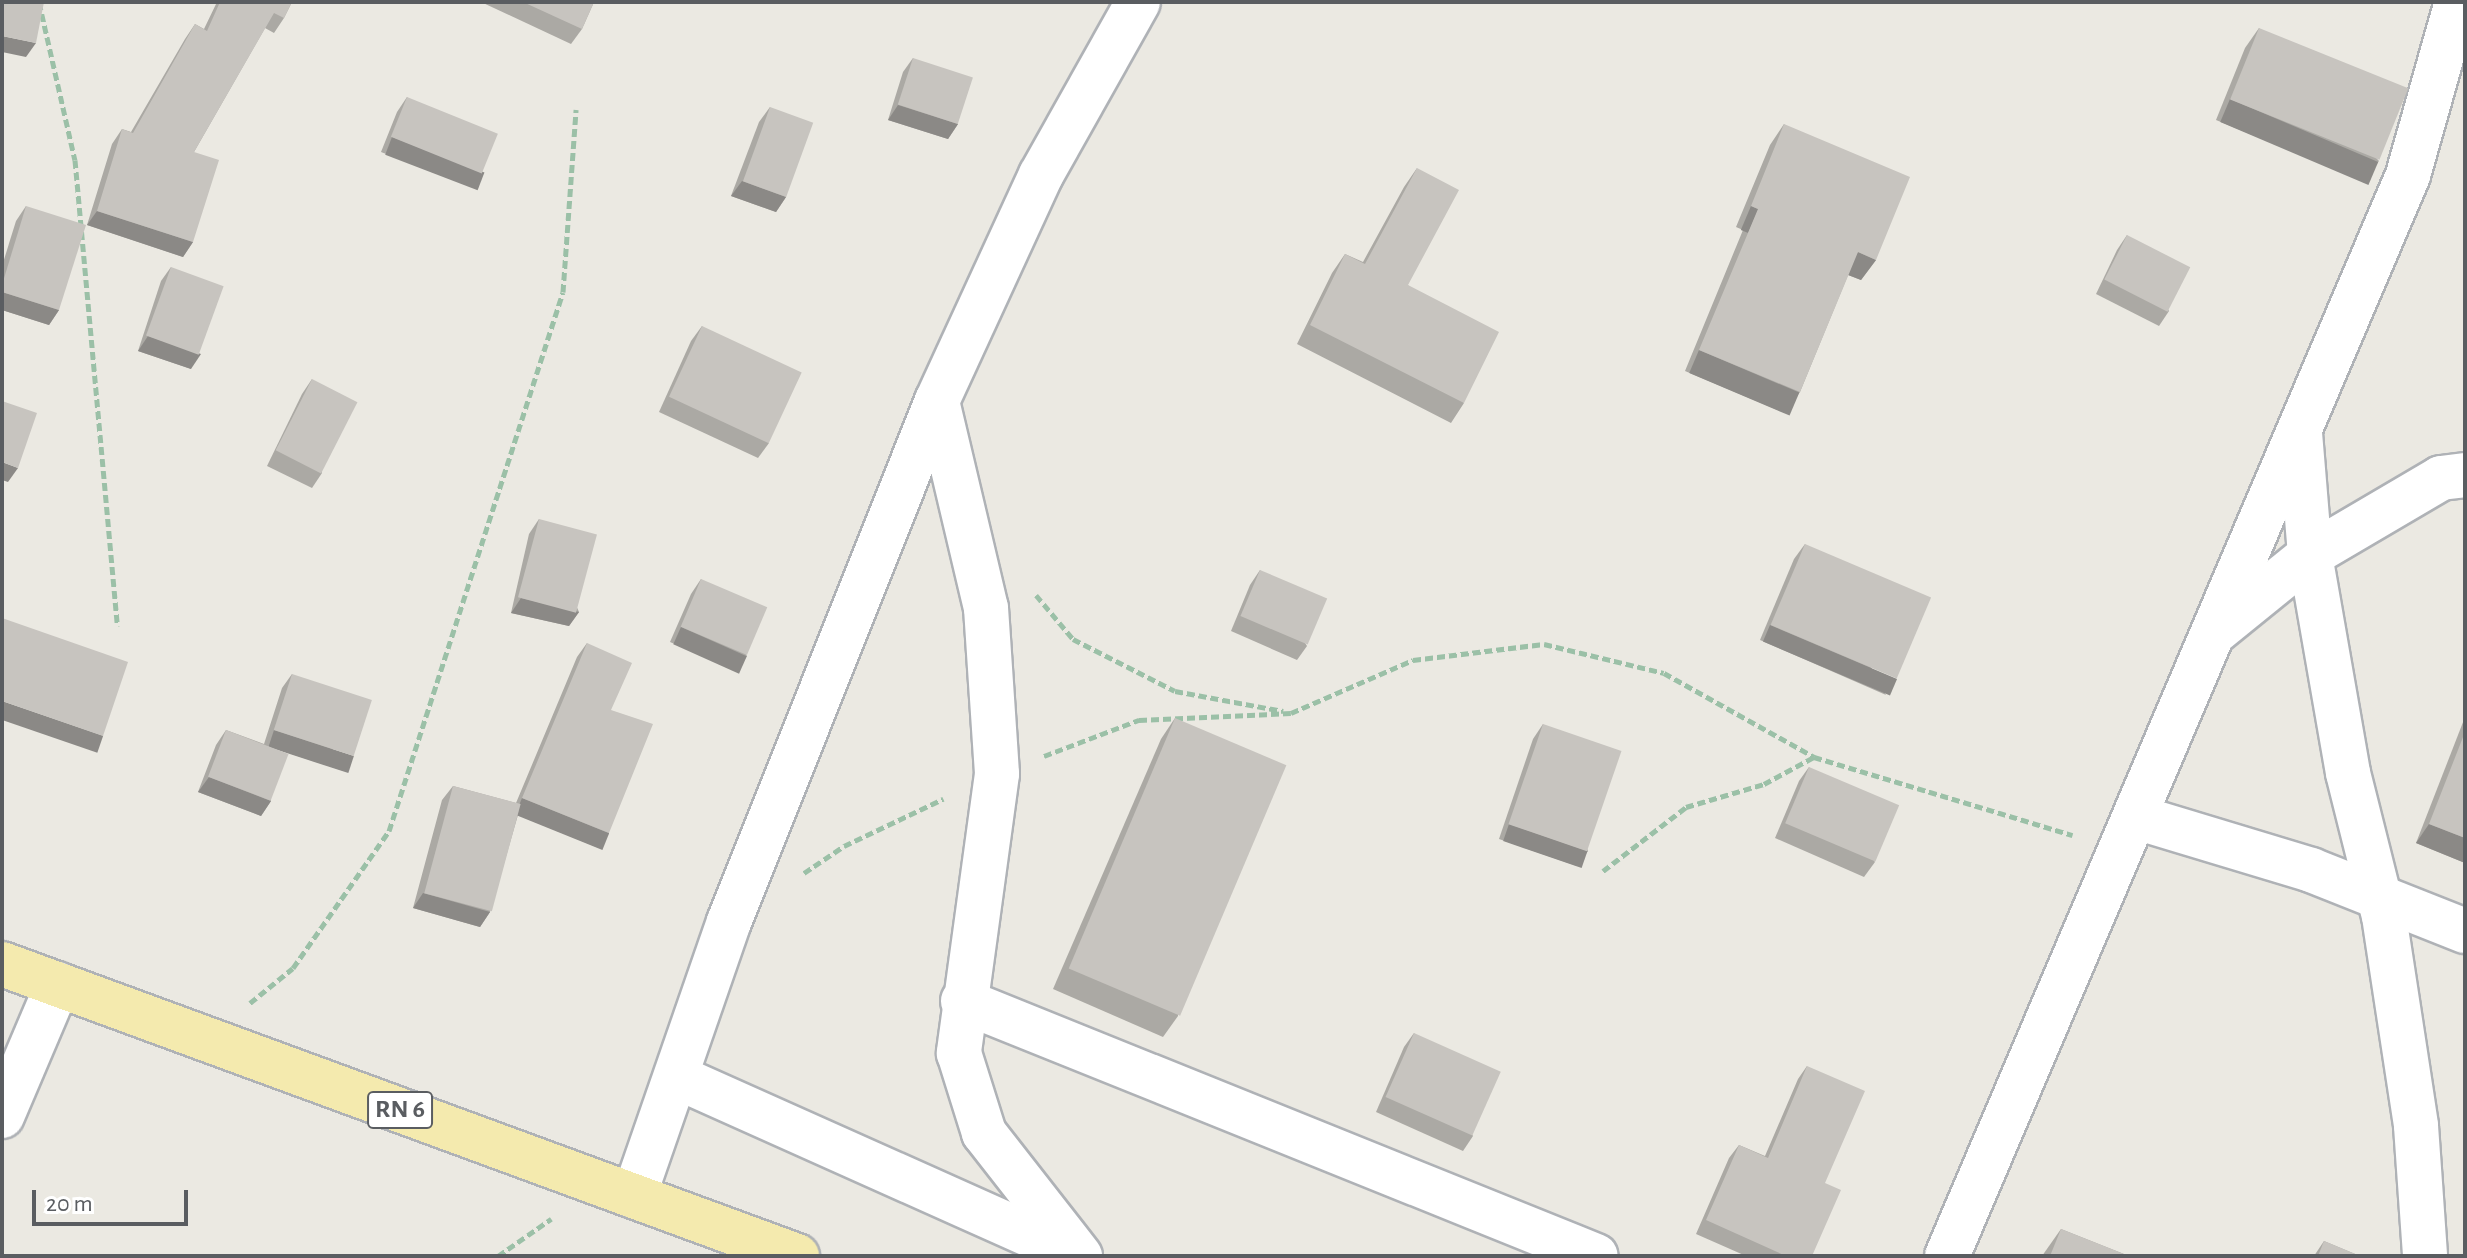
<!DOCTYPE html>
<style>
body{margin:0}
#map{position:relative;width:2467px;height:1258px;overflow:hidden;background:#ebe9e2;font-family:"Alegreya Sans",sans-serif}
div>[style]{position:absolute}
.path>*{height:5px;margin-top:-2.5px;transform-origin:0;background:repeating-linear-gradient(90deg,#9bc0a7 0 8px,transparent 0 12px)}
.roads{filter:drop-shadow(2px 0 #afb2b6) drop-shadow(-2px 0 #afb2b6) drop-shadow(0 2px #afb2b6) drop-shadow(0 -2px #afb2b6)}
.minor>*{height:44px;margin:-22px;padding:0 22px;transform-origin:22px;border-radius:22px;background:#fff}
.primary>*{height:44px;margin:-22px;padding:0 22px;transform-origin:22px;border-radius:22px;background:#f4eaae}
.wall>*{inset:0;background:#aba9a4}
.shaded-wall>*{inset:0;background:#8b8986;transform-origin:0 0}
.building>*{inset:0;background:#c7c4bf;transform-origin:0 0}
span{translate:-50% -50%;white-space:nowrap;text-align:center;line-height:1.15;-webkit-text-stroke:8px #fff;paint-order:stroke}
.shield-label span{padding:2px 6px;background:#fff;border:2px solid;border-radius:6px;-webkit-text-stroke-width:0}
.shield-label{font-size:26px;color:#5a5d61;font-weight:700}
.frame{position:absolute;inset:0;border:4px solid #5a5d61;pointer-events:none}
.scale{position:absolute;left:32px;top:1190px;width:156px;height:36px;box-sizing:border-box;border:4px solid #5a5d61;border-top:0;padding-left:10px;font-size:24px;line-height:28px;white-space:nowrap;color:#5a5d61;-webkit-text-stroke:6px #fff;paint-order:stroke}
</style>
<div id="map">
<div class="path">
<div style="left:39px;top:2px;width:162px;rotate:77.2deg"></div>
<div style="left:75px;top:160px;width:468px;rotate:84.8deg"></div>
<div style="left:1036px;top:595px;width:57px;rotate:49.9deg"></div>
<div style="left:1073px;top:639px;width:114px;rotate:27deg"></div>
<div style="left:1175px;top:691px;width:110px;rotate:10.5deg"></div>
<div style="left:1044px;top:756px;width:102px;rotate:-20.8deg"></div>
<div style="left:1139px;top:720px;width:152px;rotate:-2.6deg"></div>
<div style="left:1291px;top:713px;width:133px;rotate:-23.5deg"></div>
<div style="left:1413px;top:660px;width:132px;rotate:-7deg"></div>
<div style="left:1544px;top:644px;width:123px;rotate:13.6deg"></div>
<div style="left:1664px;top:673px;width:172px;rotate:29.2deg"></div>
<div style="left:1603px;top:871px;width:105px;rotate:-37.6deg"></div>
<div style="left:1686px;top:807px;width:81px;rotate:-16.4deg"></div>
<div style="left:1764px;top:784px;width:57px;rotate:-28.4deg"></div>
<div style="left:1814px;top:757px;width:270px;rotate:16.8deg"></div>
<div style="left:804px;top:873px;width:48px;rotate:-34deg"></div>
<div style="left:844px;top:846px;width:110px;rotate:-25.4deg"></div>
<div style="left:250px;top:1003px;width:55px;rotate:-39.1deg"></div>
<div style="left:293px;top:968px;width:167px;rotate:-55deg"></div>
<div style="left:389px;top:831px;width:566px;rotate:-72.11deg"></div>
<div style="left:563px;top:292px;width:183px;rotate:-85.9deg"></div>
<div style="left:498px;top:1256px;width:65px;rotate:-34.9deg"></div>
</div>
<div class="roads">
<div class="minor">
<div style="left:937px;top:401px;width:213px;rotate:76.7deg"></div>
<div style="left:986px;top:608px;width:166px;rotate:86.2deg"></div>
<div style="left:997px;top:774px;width:282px;rotate:97.8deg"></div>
<div style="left:959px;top:1053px;width:84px;rotate:72.6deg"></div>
<div style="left:984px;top:1133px;width:156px;rotate:52deg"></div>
<div style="left:2300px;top:433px;width:122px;rotate:85.3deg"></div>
<div style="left:2310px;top:555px;width:221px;rotate:80.1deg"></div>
<div style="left:2348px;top:773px;width:147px;rotate:75.9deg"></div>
<div style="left:2384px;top:916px;width:212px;rotate:81.3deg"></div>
<div style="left:2416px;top:1126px;width:130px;rotate:86deg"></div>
<div style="left:2216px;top:631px;width:121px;rotate:-39deg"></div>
<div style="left:2310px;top:555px;width:152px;rotate:-30.4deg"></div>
<div style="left:2441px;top:478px;width:24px;rotate:-7deg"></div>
<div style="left:2136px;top:817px;width:183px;rotate:16.8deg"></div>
<div style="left:2311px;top:870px;width:166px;rotate:21.6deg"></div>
<div style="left:963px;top:1001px;width:682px;rotate:21.94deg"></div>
<div style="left:677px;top:1077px;width:436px;rotate:24.1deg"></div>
<div style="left:2px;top:1116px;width:143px;rotate:-67deg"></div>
<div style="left:634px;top:1196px;width:290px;rotate:-70.9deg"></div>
<div style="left:729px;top:922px;width:561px;rotate:-68.24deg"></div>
<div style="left:937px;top:401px;width:249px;rotate:-65.3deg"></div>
<div style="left:1041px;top:175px;width:198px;rotate:-60.7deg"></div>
<div style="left:1947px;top:1256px;width:1175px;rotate:-66.9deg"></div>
<div style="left:2408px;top:175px;width:180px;rotate:-74.2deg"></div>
</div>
<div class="primary">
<div style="left:2px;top:964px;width:847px;rotate:20.17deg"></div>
</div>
</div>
<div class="wall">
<div style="clip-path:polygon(217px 2px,292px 2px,284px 18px,274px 33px,265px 28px,194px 152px,193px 242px,183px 257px,87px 225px,112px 144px,122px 129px,131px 132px,185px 39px,195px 24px,204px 29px)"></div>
<div style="clip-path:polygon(481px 2px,594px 2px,582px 29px,571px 44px)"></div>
<div style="clip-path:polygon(2259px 28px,2379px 161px,2364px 181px,2216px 120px,2245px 48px)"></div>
<div style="clip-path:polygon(913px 58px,958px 124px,948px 139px,888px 120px,903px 72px)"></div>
<div style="clip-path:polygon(407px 97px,474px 188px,381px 152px,397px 112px)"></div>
<div style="clip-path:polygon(770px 107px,786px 197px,776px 212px,731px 196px,759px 122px)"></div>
<div style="clip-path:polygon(1784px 124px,1876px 260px,1861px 280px,1848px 275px,1800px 392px,1785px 413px,1685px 371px,1743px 230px,1736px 227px,1770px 145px)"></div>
<div style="clip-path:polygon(1417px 168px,1408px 285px,1464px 403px,1451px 423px,1297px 344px,1332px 273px,1345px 254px,1363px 262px,1404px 187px)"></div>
<div style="clip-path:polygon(26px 206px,59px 310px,49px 325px,2px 310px,2px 266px,16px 221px)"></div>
<div style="clip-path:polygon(2127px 235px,2169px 311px,2159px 326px,2096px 294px,2117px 250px)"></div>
<div style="clip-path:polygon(171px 267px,191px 369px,138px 351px,161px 281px)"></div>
<div style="clip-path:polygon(702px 326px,769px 443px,758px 458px,659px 412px,691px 341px)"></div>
<div style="clip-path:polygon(312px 379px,322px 473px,312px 488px,267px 466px,302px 394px)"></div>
<div style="clip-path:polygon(539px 519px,579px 612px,569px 626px,511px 613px,529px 534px)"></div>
<div style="clip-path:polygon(1805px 544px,1886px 695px,1760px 640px,1794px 559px)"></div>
<div style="clip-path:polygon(1260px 570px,1307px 646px,1297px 660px,1231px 631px,1250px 585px)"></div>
<div style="clip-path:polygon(701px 579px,747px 656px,737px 671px,670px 642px,691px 594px)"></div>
<div style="clip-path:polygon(587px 643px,611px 710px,609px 833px,599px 848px,518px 815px,490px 912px,480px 927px,413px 908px,442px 800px,453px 786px,516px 803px,577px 657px)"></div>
<div style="clip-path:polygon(292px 674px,344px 771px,267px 746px,271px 801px,261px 816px,198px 792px,216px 745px,226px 730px,264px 744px,282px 688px)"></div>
<div style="clip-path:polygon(2465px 717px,2465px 863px,2416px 843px)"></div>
<div style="clip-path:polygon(1175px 718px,1178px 1016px,1163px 1037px,1053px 989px,1161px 739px)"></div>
<div style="clip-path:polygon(1543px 724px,1588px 851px,1577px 866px,1499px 839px,1533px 739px)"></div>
<div style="clip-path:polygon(1809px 767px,1875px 862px,1864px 877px,1775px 838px,1799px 781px)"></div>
<div style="clip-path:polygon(1414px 1033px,1473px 1136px,1463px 1151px,1376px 1112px,1404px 1047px)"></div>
<div style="clip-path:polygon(1807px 1066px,1825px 1183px,1812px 1256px,1746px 1256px,1696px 1234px,1729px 1158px,1739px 1145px,1765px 1156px,1798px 1079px)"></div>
<div style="clip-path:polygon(2061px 1229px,2129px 1256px,2042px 1256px)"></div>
<div style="clip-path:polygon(2324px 1241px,2360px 1256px,2314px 1256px)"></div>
</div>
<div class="shaded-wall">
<div style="clip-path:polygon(2px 36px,36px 43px,26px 57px,2px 52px)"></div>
<div style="left:2230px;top:99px;width:161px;height:25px;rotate:23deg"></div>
<div style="clip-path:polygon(898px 105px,958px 124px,948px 139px,888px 120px)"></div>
<div style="left:392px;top:137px;width:99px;height:19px;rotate:21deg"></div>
<div style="clip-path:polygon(742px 181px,786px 197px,776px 212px,731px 196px)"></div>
<div style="left:1751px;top:206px;width:8px;height:26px;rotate:23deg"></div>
<div style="clip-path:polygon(97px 211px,193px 242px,183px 257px,87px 225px)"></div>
<div style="clip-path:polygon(1858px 252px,1876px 260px,1861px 280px,1843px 273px)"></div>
<div style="clip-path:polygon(2px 292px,59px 310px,49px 325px,2px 310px)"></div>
<div style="clip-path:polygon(148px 336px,201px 354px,191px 369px,138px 351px)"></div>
<div style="left:1699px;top:350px;width:109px;height:25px;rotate:23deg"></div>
<div style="clip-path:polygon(2px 462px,18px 468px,8px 482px,2px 480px)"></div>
<div style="clip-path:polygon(521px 598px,579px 612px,569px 626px,511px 613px)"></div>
<div style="left:1770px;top:625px;width:138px;height:18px;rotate:23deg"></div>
<div style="left:681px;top:627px;width:72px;height:19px;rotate:24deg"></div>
<div style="left:2px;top:701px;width:107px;height:18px;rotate:19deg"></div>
<div style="left:274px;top:730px;width:84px;height:18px;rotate:18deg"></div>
<div style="clip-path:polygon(209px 777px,271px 801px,261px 816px,198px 792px)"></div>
<div style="left:522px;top:798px;width:94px;height:18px;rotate:22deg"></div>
<div style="left:1509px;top:824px;width:83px;height:18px;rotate:19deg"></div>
<div style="clip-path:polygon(2429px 824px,2465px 838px,2465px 863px,2416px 843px)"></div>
<div style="clip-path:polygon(423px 893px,490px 912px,480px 927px,413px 908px)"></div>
</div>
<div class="building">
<div style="clip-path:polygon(2px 2px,44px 2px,36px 43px,2px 36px)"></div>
<div style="clip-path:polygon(220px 2px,292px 2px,284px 18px,274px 13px,194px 152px,219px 160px,193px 242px,97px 211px,122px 129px,133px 133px,195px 24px,207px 31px)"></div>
<div style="clip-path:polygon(523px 2px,594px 2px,582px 29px)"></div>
<div style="left:2259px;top:28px;width:161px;height:77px;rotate:22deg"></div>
<div style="left:913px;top:58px;width:63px;height:49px;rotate:18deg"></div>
<div style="left:407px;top:97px;width:98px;height:43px;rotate:22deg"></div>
<div style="left:770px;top:107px;width:46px;height:79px;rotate:20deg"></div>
<div style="clip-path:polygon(1784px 124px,1910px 177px,1876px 260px,1858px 252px,1800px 392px,1699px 350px,1758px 209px,1751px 206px)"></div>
<div style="clip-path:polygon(1417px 168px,1459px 190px,1408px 285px,1499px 332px,1464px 403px,1310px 325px,1345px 254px,1365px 264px)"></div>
<div style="clip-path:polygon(26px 206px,86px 225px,59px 310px,2px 292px,2px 285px)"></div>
<div style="left:2127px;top:235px;width:71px;height:50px;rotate:27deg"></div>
<div style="left:171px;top:267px;width:56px;height:73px;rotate:20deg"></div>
<div style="left:702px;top:326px;width:110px;height:78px;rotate:25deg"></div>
<div style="left:312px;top:379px;width:51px;height:80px;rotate:27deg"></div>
<div style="clip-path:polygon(2px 401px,37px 413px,18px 468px,2px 462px)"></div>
<div style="left:539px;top:519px;width:60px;height:81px;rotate:15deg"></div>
<div style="left:1805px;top:544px;width:137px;height:88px;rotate:23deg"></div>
<div style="left:1260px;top:570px;width:73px;height:50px;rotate:23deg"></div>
<div style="left:701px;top:579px;width:72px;height:52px;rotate:23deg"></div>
<div style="clip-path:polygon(2px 618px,128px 662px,103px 736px,2px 701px)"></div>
<div style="clip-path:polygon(587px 643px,632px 663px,611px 710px,653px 724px,609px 833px,522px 798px)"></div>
<div style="left:292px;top:674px;width:84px;height:59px;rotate:18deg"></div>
<div style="left:1175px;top:718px;width:121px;height:272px;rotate:23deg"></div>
<div style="left:1543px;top:724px;width:83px;height:106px;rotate:19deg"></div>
<div style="left:226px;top:730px;width:67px;height:50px;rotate:21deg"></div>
<div style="clip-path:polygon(2465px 732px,2465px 838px,2429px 824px)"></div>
<div style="left:1809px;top:767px;width:98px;height:61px;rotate:23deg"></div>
<div style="left:453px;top:786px;width:70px;height:111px;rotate:15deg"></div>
<div style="left:1414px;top:1033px;width:95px;height:70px;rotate:24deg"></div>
<div style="clip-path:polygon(1807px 1066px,1865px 1091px,1825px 1183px,1841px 1190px,1812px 1256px,1786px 1256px,1706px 1220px,1739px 1145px,1768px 1158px)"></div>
<div style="clip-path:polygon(2061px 1229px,2129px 1256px,2050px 1256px)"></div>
<div style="clip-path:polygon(2324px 1241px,2360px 1256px,2318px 1256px)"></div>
</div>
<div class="shield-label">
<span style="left:400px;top:1110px">RN 6</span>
</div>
<div class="frame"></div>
<div class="scale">20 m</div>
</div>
